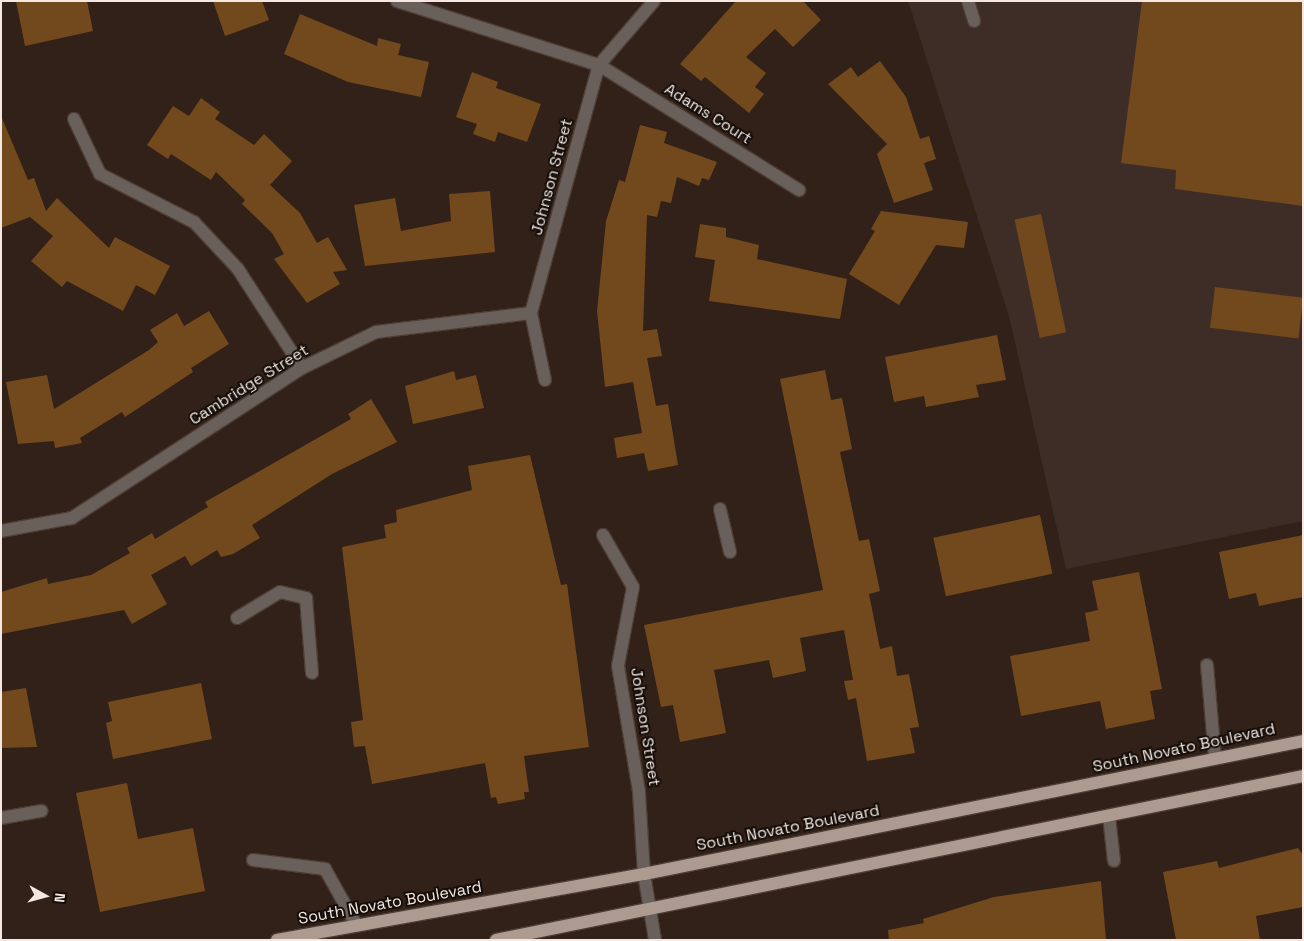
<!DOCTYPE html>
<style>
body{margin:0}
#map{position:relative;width:1304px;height:941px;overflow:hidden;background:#322118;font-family:"Space Grotesk",sans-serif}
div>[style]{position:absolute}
.education>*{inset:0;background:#3e2c26}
.building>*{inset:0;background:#72491c;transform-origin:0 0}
.roads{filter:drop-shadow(1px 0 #4d3d34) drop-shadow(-1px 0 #4d3d34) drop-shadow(0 1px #4d3d34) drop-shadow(0 -1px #4d3d34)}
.minor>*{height:12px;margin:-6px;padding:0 6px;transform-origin:6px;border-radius:6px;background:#69605c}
.major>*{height:12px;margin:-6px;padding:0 6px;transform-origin:6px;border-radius:6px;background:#ad9a91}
span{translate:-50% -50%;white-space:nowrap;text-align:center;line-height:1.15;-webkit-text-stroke:4px #140d09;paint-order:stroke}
.street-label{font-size:16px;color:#f5e8e2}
.frame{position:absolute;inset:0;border:2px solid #f5e8e2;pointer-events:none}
.north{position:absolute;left:20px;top:871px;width:50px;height:50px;-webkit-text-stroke:4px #140d09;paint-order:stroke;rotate:97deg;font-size:14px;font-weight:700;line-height:20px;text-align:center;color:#f5e8e2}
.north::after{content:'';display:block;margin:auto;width:18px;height:22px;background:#f5e8e2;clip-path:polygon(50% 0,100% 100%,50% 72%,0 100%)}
</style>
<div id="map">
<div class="education">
<div style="clip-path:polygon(908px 1px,1303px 1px,1303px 521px,1066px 569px,1009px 316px)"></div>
</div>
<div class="building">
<div style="clip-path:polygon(16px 1px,87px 1px,93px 31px,25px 46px)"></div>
<div style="clip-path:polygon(213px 1px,262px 1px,269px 20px,225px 36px)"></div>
<div style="clip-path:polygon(736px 1px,803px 1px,821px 20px,793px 47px,775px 29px,746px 57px,766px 73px,755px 87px,764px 94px,749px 113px,705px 77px,701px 81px,680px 64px)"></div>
<div style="clip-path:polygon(1142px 1px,1303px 1px,1303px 206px,1175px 189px,1176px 170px,1121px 163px)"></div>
<div style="clip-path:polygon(300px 14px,377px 46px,378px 38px,401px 44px,398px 55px,429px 62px,421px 97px,348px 82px,284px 54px)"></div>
<div style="clip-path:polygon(880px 61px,906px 97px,920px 139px,929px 136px,936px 159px,924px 163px,933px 190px,894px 203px,877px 154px,887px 144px,828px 84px,851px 67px,858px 77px)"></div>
<div style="clip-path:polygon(472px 72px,498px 82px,496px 88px,541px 104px,527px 142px,498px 132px,495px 142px,473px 134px,477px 124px,456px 117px)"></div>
<div style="clip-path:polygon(201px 98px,220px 112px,215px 119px,254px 145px,264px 134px,292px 161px,270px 185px,300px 213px,317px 243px,328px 237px,347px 270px,333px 272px,340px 284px,307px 303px,274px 259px,284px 254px,272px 233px,242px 204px,245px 200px,216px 172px,211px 180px,171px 154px,168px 159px,147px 145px,173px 106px,189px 116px)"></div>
<div style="clip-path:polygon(1px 116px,28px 180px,34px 178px,46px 211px,57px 198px,109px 248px,115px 237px,170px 266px,155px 295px,136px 285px,123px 311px,67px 281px,62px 287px,31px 261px,53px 236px,30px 217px,1px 228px)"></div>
<div style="clip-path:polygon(640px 125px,667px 132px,664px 143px,717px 162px,709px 180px,702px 178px,699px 186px,677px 177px,671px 203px,661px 201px,657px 217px,647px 215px,643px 331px,657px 329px,662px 356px,647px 358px,656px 406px,668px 404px,678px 465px,648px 471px,644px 453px,617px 458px,614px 438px,642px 433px,633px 382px,605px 387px,597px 311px,606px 221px,619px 180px,625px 182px)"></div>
<div style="clip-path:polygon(490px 191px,495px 252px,365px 266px,354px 205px,395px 198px,401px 231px,451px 221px,449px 194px)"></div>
<div style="clip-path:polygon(881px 211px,968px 222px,964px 248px,936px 245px,899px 305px,849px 274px,875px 231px,871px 229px)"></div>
<div style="left:1041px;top:214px;width:121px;height:27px;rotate:78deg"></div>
<div style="clip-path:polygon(700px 224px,726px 228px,726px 237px,759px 245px,757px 259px,847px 279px,840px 319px,709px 301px,715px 260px,695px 257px)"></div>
<div style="left:1215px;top:287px;width:89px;height:41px;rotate:7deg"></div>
<div style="clip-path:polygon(209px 311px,229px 344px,191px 368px,193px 372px,125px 417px,122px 412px,80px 438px,82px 443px,55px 448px,54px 441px,18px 444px,6px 382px,47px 375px,54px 409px,149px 350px,158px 342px,150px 330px,177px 313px,184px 326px)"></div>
<div style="clip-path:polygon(997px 335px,1006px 380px,976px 385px,979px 397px,926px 407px,924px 396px,894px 402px,885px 357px)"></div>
<div style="clip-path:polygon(825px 370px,831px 400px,842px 398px,852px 449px,840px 452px,859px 541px,869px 539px,880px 591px,869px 594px,880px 649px,892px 646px,897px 676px,909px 674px,919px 727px,910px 728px,915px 753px,867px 761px,856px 698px,848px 700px,844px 681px,853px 680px,844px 630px,800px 638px,806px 671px,773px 678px,769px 660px,714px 670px,726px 733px,680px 742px,673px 705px,661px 707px,644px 625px,823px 590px,780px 379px)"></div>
<div style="clip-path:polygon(454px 371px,456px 380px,476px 375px,484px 408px,413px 424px,405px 386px)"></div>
<div style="clip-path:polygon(371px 399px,397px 442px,332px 474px,252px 525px,260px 538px,233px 554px,221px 557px,217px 550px,191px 566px,185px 556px,151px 575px,167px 604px,132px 624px,124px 610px,1px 634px,1px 592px,47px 578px,48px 584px,91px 575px,130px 553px,127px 548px,152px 533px,155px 539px,208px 507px,205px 502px,351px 419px,348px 414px)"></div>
<div style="clip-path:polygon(530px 455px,561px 585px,567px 584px,589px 747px,524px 756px,529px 792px,524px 792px,525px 799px,498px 804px,496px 797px,491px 798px,485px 763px,372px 784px,365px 746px,354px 747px,351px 722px,363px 720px,342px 547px,386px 538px,384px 525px,397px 522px,396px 510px,472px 490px,468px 466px)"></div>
<div style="left:1040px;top:515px;width:60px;height:109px;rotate:78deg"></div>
<div style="clip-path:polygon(1303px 535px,1303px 597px,1259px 606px,1256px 593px,1229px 599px,1219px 552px)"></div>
<div style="clip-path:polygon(1139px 572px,1162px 689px,1150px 691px,1155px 719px,1106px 729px,1100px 701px,1021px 716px,1010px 656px,1090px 641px,1085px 613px,1098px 610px,1092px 581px)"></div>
<div style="clip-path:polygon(201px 683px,212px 739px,113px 759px,106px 723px,112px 721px,108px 702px)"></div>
<div style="clip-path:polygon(26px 688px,37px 747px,1px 748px,1px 692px)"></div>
<div style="clip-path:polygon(127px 783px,138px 839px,193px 828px,205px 891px,100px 912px,76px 793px)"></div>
<div style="clip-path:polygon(1298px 848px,1303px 855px,1303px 907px,1256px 916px,1260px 940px,1176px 940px,1163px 872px,1217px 861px,1219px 868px)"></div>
<div style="clip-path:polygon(1101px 881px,1106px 940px,889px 940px,888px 930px,924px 923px,923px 919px,994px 897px)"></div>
</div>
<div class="roads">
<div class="minor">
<div style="left:397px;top:1px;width:212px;rotate:17.6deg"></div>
<div style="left:599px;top:65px;width:236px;rotate:32deg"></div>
<div style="left:968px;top:1px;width:21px;rotate:73deg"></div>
<div style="left:74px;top:119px;width:61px;rotate:64.7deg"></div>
<div style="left:100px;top:174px;width:106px;rotate:27.1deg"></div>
<div style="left:194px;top:222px;width:64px;rotate:46.9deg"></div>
<div style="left:238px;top:269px;width:118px;rotate:57.1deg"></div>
<div style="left:545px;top:380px;width:68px;rotate:-101.8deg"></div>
<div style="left:531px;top:313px;width:257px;rotate:-74.7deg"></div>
<div style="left:599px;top:65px;width:84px;rotate:-49.3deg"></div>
<div style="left:720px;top:509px;width:44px;rotate:76.9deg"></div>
<div style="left:1px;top:531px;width:72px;rotate:-10.4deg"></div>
<div style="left:72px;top:518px;width:275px;rotate:-33.1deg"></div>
<div style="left:302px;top:368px;width:82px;rotate:-25.9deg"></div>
<div style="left:376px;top:332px;width:156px;rotate:-7deg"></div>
<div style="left:603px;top:535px;width:60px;rotate:60deg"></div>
<div style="left:633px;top:587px;width:80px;rotate:100.8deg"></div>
<div style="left:618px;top:666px;width:128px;rotate:80.5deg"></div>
<div style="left:639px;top:792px;width:82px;rotate:86.5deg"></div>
<div style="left:644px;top:874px;width:67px;rotate:80.5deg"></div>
<div style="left:237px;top:618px;width:50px;rotate:-31.2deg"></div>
<div style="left:280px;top:592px;width:27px;rotate:13deg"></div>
<div style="left:306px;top:598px;width:75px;rotate:85.4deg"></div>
<div style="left:1207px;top:665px;width:93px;rotate:85.1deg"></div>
<div style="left:1109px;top:816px;width:45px;rotate:83.7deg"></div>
<div style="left:1px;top:818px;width:41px;rotate:-9.9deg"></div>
<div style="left:253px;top:860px;width:73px;rotate:7.1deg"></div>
<div style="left:325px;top:869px;width:65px;rotate:60.7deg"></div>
</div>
<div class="major">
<div style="left:277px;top:940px;width:373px;rotate:-10.2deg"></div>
<div style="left:644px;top:874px;width:672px;rotate:-11.41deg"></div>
<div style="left:496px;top:940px;width:823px;rotate:-11.49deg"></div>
</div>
</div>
<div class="street-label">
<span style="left:708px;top:114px;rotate:32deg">Adams Court</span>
<span style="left:552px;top:177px;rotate:-75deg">Johnson Street</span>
<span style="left:249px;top:385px;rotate:-32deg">Cambridge Street</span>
<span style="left:645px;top:727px;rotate:81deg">Johnson Street</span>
<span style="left:1184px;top:748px;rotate:-12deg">South Novato Boulevard</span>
<span style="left:788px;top:828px;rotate:-11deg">South Novato Boulevard</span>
<span style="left:390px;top:903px;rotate:-10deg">South Novato Boulevard</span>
</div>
<div class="frame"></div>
<div class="north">N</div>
</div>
